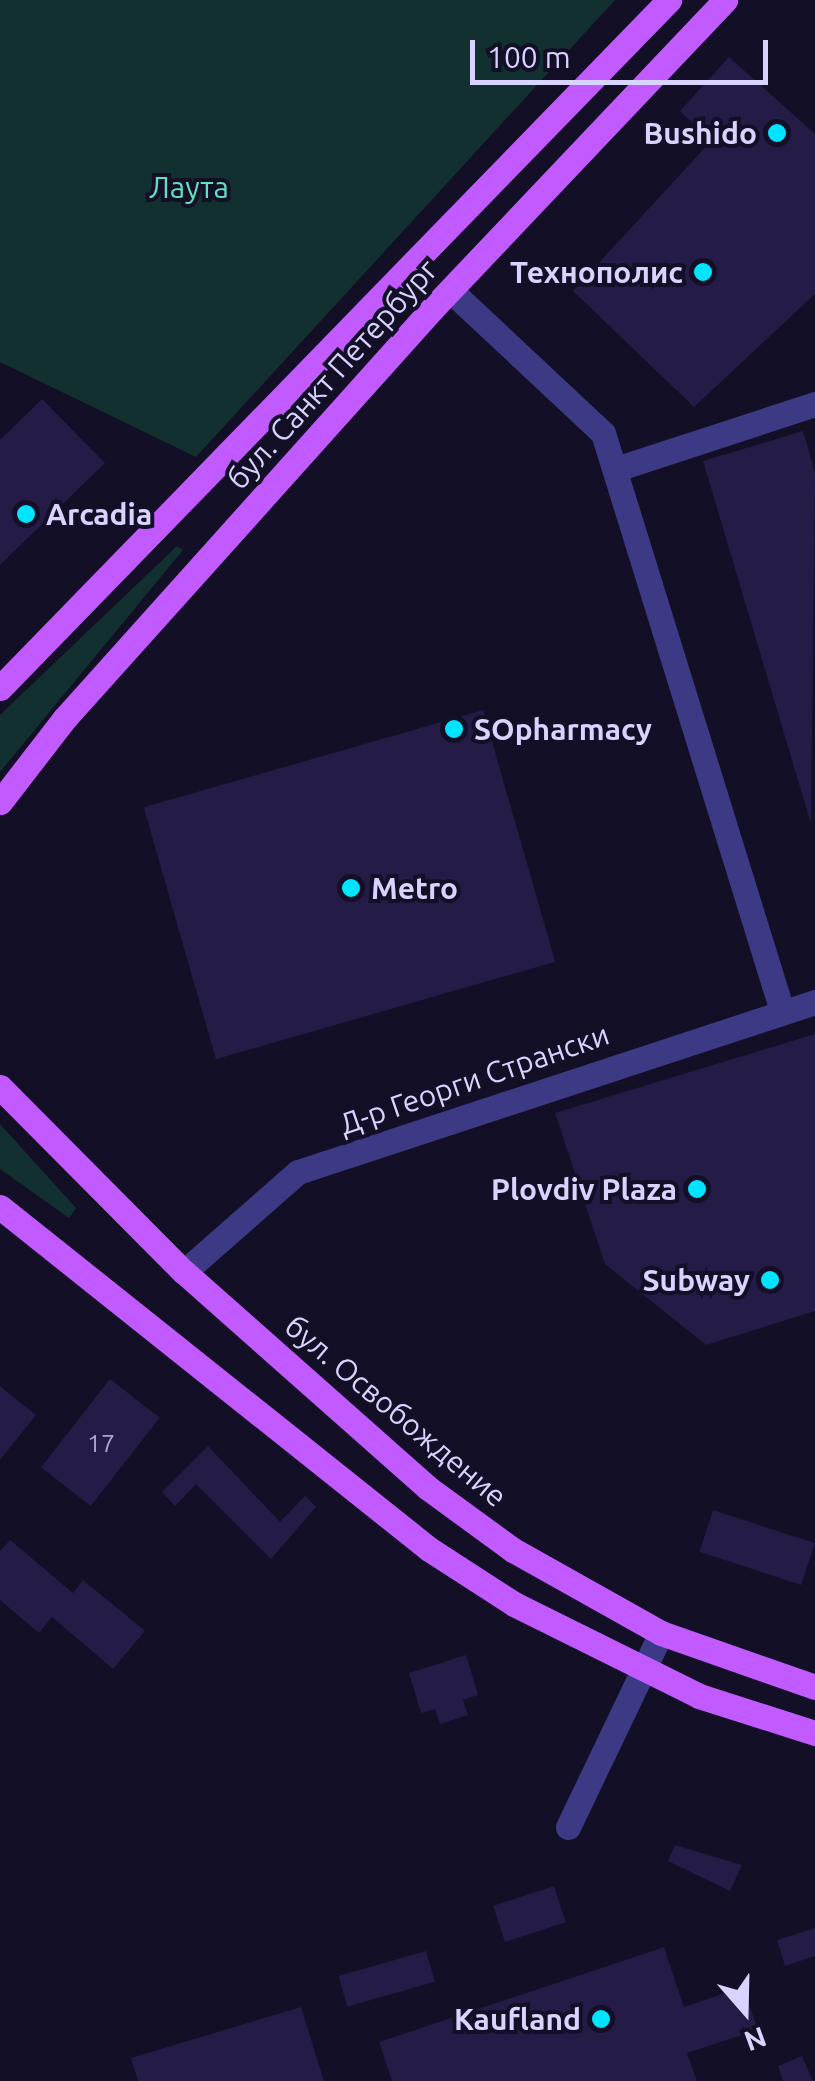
<!DOCTYPE html>
<meta charset="utf-8">
<style>
body{margin:0}
#map{position:relative;width:815px;height:2081px;overflow:hidden;background:#130f26;font-family:Ubuntu,sans-serif}
div>[style]{position:absolute}
.green>*{inset:0;background:#12302f}
.building>*{inset:0;background:#241b47;transform-origin:0 0}
.minor>*{height:25px;margin:-12.5px;padding:0 12.5px;transform-origin:12.5px;border-radius:12.5px;background:#3d3a85}
.major>*{height:25px;margin:-12.5px;padding:0 12.5px;transform-origin:12.5px;border-radius:12.5px;background:#c25bff}
.dots>*{width:28px;height:28px;translate:-50% -50%;box-sizing:border-box;border:5px solid #130f26;border-radius:50%}
span{translate:-50% -50%;white-space:nowrap;text-align:center;line-height:1.15;-webkit-text-stroke:8px #130f26;paint-order:stroke}
.number-label{font-size:25px;color:#aca6d1}
.number-label span{-webkit-text-stroke-width:0}
.poi-label{font-size:30px;color:#d9d4ff;font-weight:700}
.right{translate:-100% -50%;text-align:right}
.left{translate:0 -50%;text-align:left}
.park-label{font-size:30px;color:#5fe0c0}
.street-label{font-size:30px;color:#d9d4ff}
.north{position:absolute;left:695px;top:1961px;width:100px;height:100px;-webkit-text-stroke:8px #130f26;paint-order:stroke;rotate:160deg;font-size:28px;font-weight:700;line-height:40px;text-align:center;color:#d9d4ff}
.north::after{content:'';display:block;margin:auto;width:35px;height:45px;background:#d9d4ff;clip-path:polygon(50% 0,100% 100%,50% 72%,0 100%)}
.scale{position:absolute;left:470px;top:40px;width:298px;height:45px;box-sizing:border-box;border:5px solid #d9d4ff;border-top:0;padding-left:12px;font-size:30px;line-height:35px;white-space:nowrap;color:#d9d4ff;-webkit-text-stroke:8px #130f26;paint-order:stroke}
</style>
<div id="map">
<div class="green">
<div style="clip-path:polygon(0 0,615px 0,196px 457px,0 362px)"></div>
<div style="clip-path:polygon(177px 546px,183px 550px,0 772px,0 715px)"></div>
<div style="clip-path:polygon(0 1124px,76px 1208px,69px 1218px,0 1169px)"></div>
</div>
<div class="building">
<div style="clip-path:polygon(729px 57px,815px 134px,815px 294px,694px 407px,573px 291px,711px 141px,680px 111px)"></div>
<div style="clip-path:polygon(42px 399px,105px 463px,0 565px,0 440px)"></div>
<div style="clip-path:polygon(803px 431px,815px 472px,811px 824px,703px 461px)"></div>
<div style="left:483px;top:710px;width:262px;height:353px;rotate:74deg"></div>
<div style="clip-path:polygon(815px 1034px,815px 1311px,706px 1345px,605px 1264px,555px 1113px)"></div>
<div style="left:110px;top:1379px;width:63px;height:112px;rotate:38deg"></div>
<div style="clip-path:polygon(0 1386px,36px 1415px,0 1460px)"></div>
<div style="clip-path:polygon(208px 1446px,280px 1522px,305px 1496px,316px 1507px,271px 1559px,196px 1484px,175px 1506px,162px 1492px)"></div>
<div style="left:713px;top:1510px;width:107px;height:44px;rotate:18deg"></div>
<div style="clip-path:polygon(10px 1540px,73px 1593px,83px 1580px,145px 1631px,113px 1669px,52px 1617px,39px 1633px,0 1600px,0 1551px)"></div>
<div style="clip-path:polygon(466px 1655px,478px 1695px,463px 1700px,468px 1715px,440px 1724px,435px 1709px,421px 1713px,409px 1673px)"></div>
<div style="clip-path:polygon(675px 1845px,742px 1865px,730px 1891px,668px 1861px)"></div>
<div style="left:554px;top:1886px;width:38px;height:64px;rotate:72deg"></div>
<div style="clip-path:polygon(815px 1928px,815px 1956px,785px 1966px,777px 1940px)"></div>
<div style="clip-path:polygon(664px 1947px,684px 2007px,743px 1987px,758px 2030px,687px 2053px,697px 2081px,392px 2081px,379px 2042px)"></div>
<div style="left:426px;top:1951px;width:32px;height:91px;rotate:74deg"></div>
<div style="clip-path:polygon(301px 2007px,324px 2081px,138px 2081px,131px 2058px)"></div>
<div style="clip-path:polygon(802px 2056px,813px 2081px,783px 2081px,778px 2066px)"></div>
</div>
<div class="minor">
<div style="left:451px;top:291px;width:208px;rotate:43.1deg"></div>
<div style="left:603px;top:433px;width:605px;rotate:72.79deg"></div>
<div style="left:616px;top:469px;width:209px;rotate:-18.1deg"></div>
<div style="left:184px;top:1272px;width:152px;rotate:-41.3deg"></div>
<div style="left:298px;top:1172px;width:544px;rotate:-18.2deg"></div>
<div style="left:568px;top:1827px;width:215px;rotate:-64.4deg"></div>
</div>
<div class="major">
<div style="left:0;top:688px;width:960px;rotate:-45.8deg"></div>
<div style="left:0;top:802px;width:106px;rotate:-52.3deg"></div>
<div style="left:65px;top:718px;width:550px;rotate:-48.1deg"></div>
<div style="left:432px;top:309px;width:426px;rotate:-46.5deg"></div>
<div style="left:0;top:1087px;width:261px;rotate:45.2deg"></div>
<div style="left:184px;top:1272px;width:326px;rotate:41.5deg"></div>
<div style="left:428px;top:1488px;width:105px;rotate:36.1deg"></div>
<div style="left:513px;top:1550px;width:170px;rotate:29.3deg"></div>
<div style="left:661px;top:1633px;width:163px;rotate:19.3deg"></div>
<div style="left:0;top:1207px;width:549px;rotate:38.56deg"></div>
<div style="left:429px;top:1549px;width:101px;rotate:32.9deg"></div>
<div style="left:514px;top:1604px;width:207px;rotate:26.4deg"></div>
<div style="left:699px;top:1696px;width:122px;rotate:17.7deg"></div>
</div>
<div class="dots">
<div style="left:777px;top:133px;background:#00e5ff"></div>
<div style="left:703px;top:272px;background:#00e5ff"></div>
<div style="left:26px;top:514px;background:#00e5ff"></div>
<div style="left:454px;top:729px;background:#00e5ff"></div>
<div style="left:351px;top:888px;background:#00e5ff"></div>
<div style="left:697px;top:1189px;background:#00e5ff"></div>
<div style="left:770px;top:1280px;background:#00e5ff"></div>
<div style="left:601px;top:2019px;background:#00e5ff"></div>
</div>
<div class="number-label">
<span style="left:101px;top:1443px">17</span>
</div>
<div class="poi-label">
<span class="right" style="left:757px;top:133px">Bushido</span>
<span class="right" style="left:683px;top:272px">Технополис</span>
<span class="left" style="left:46px;top:514px">Arcadia</span>
<span class="left" style="left:474px;top:729px">SOpharmacy</span>
<span class="left" style="left:371px;top:888px">Metro</span>
<span class="right" style="left:677px;top:1189px">Plovdiv Plaza</span>
<span class="right" style="left:750px;top:1280px">Subway</span>
<span class="right" style="left:581px;top:2019px">Kaufland</span>
</div>
<div class="park-label">
<span style="left:189px;top:187px">Лаута</span>
</div>
<div class="street-label">
<span style="left:332px;top:374px;rotate:-48deg">бул. Санкт Петербург</span>
<span style="left:474px;top:1079px;rotate:-19deg">Д-р Георги Странски</span>
<span style="left:396px;top:1411px;rotate:40deg">бул. Освобождение</span>
</div>
<div class="north">N</div>
<div class="scale">100 m</div>
</div>
